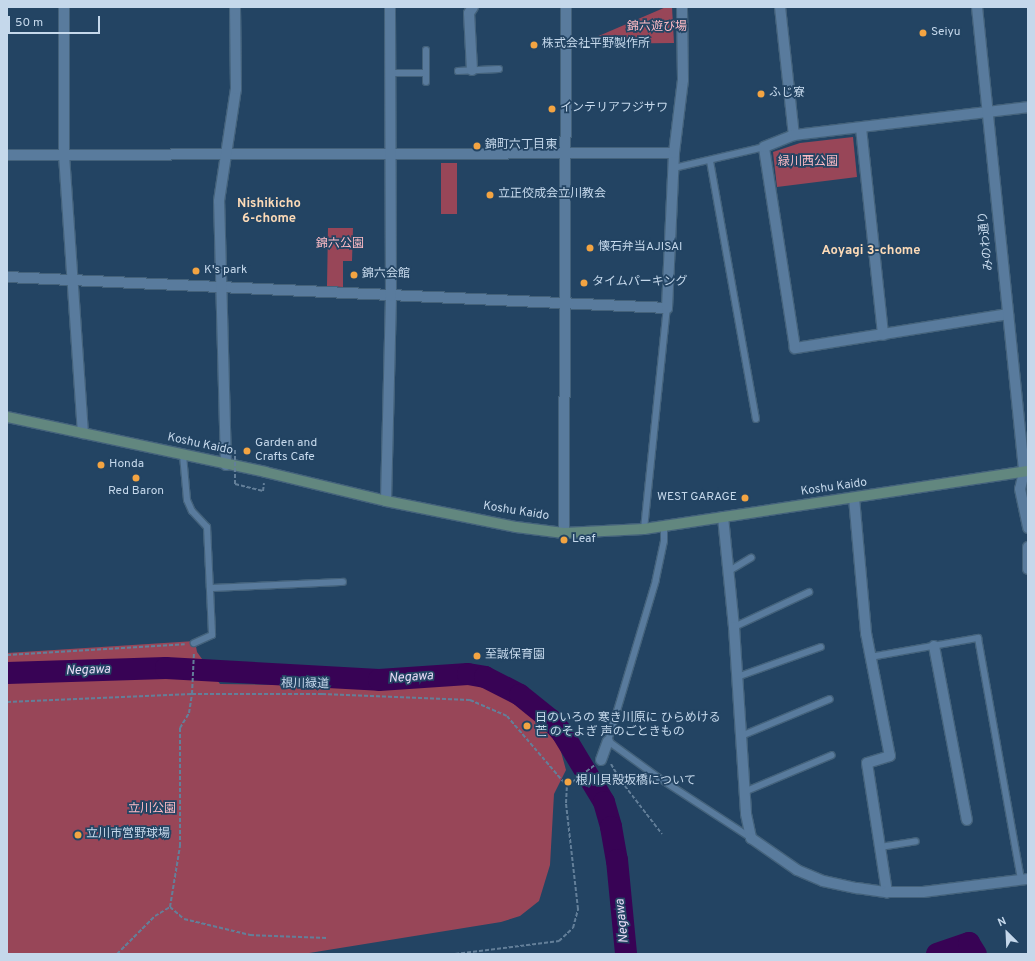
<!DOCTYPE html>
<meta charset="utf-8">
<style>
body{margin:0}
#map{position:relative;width:1035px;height:961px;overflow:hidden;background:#234463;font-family:Overpass,"Noto Sans JP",sans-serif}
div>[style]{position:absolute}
.green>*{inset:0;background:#984658;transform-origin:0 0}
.river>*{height:22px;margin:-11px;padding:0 11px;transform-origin:11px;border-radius:11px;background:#380355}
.path>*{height:2px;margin-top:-1px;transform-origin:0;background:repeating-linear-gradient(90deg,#637f99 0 4px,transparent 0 6px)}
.roads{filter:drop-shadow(1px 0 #44627b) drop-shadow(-1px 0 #44627b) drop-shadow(0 1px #44627b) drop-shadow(0 -1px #44627b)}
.service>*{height:6px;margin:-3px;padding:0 3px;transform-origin:3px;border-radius:3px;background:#597b9d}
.minor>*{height:10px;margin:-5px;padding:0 5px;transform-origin:5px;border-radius:5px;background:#597b9d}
.tertiary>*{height:10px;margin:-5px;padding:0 5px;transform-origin:5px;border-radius:5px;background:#597b9d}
.secondary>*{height:10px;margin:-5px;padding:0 5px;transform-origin:5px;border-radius:5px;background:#62877f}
.path-bridge>*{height:2px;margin-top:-1px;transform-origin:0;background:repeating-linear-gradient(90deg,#637f99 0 4px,transparent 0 6px)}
.dots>*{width:11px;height:11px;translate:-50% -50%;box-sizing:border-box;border:2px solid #234463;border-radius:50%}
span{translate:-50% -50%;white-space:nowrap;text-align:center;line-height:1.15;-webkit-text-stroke:3.5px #234463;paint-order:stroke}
.park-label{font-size:12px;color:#fdbbc5}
.poi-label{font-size:12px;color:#c5d8eb}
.left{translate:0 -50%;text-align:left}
.right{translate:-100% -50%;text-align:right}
.street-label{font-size:12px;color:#c5d8eb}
.neighbourhood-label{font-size:13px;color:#fcdab7;font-weight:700}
.water-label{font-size:13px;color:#eadcf7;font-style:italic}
.frame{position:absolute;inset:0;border:8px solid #c5d8eb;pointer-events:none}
.north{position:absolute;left:987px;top:913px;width:40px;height:40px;-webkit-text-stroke:3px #234463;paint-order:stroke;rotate:336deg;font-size:11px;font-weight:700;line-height:16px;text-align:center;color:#c5d8eb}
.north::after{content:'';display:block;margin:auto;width:14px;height:18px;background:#c5d8eb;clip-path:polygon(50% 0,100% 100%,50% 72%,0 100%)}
.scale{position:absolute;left:8px;top:16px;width:92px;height:18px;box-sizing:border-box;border:2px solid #c5d8eb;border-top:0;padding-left:5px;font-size:12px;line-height:14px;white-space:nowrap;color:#c5d8eb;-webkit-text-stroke:3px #234463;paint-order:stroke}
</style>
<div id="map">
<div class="green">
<div style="clip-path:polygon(666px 7px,672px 7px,674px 43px,580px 44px)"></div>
<div style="clip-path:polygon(853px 137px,857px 177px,777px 187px,773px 152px,800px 143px)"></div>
<div style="left:457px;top:163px;width:51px;height:16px;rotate:90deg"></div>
<div style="clip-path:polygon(328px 228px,353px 228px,352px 261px,343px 261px,343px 287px,327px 286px)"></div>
<div style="clip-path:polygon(195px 641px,197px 652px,220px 684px,369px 686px,463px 682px,495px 688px,522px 704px,542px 721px,560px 748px,566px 770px,554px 794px,550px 865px,539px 901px,520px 916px,501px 922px,303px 954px,7px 954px,7px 653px)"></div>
</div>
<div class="river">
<div style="left:7px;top:673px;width:159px;rotate:-1.8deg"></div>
<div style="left:166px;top:668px;width:213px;rotate:3.2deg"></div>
<div style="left:379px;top:680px;width:89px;rotate:-3.9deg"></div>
<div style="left:468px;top:674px;width:17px;rotate:10deg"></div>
<div style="left:485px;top:677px;width:39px;rotate:27deg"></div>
<div style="left:520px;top:695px;width:40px;rotate:39deg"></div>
<div style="left:551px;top:720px;width:18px;rotate:49deg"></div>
<div style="left:563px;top:734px;width:79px;rotate:58.9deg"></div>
<div style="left:604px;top:802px;width:26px;rotate:74deg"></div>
<div style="left:611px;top:827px;width:34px;rotate:80deg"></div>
<div style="left:617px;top:860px;width:94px;rotate:84.5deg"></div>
<div style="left:937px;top:954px;width:34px;rotate:-19deg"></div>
<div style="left:969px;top:943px;width:13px;rotate:58deg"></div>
</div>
<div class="path">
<div style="left:235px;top:484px;width:29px;rotate:14deg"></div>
<div style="left:263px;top:491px;width:8px;rotate:-83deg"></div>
<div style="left:7px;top:655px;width:178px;rotate:-3.5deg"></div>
<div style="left:7px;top:702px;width:185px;rotate:-2.5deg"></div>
<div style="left:192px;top:694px;width:130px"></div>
<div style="left:322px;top:694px;width:148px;rotate:2.3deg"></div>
<div style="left:470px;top:700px;width:40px;rotate:23.4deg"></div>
<div style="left:507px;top:716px;width:92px;rotate:49.4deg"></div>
<div style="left:611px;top:764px;width:20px;rotate:60deg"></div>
<div style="left:621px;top:781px;width:67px;rotate:52.3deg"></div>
<div style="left:567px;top:786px;width:34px;rotate:-37deg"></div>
<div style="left:170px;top:907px;width:62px;rotate:-80.7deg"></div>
<div style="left:180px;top:846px;width:118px;rotate:-90deg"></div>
<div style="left:180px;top:728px;width:17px;rotate:-59deg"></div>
<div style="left:189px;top:713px;width:19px;rotate:-81deg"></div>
<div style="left:192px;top:694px;width:42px;rotate:-87.3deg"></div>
<div style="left:117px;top:954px;width:54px;rotate:-45deg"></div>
<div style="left:155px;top:916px;width:17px;rotate:-31deg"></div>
<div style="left:170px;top:907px;width:18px;rotate:41deg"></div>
<div style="left:184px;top:919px;width:68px;rotate:13.6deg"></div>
<div style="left:250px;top:935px;width:77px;rotate:2.2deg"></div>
<div style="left:455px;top:954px;width:105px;rotate:-7.1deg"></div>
<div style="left:559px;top:941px;width:19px;rotate:-43deg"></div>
<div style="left:573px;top:928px;width:20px;rotate:-75deg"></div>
<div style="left:578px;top:909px;width:107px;rotate:-96.5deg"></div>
<div style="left:566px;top:803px;width:17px;rotate:-87deg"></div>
</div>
<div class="roads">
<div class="service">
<div style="left:458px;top:71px;width:41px;rotate:-2.8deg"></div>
<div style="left:390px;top:73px;width:36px"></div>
<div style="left:426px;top:82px;width:32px;rotate:-90deg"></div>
<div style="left:710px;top:161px;width:262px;rotate:79.9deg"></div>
<div style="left:674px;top:168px;width:92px;rotate:-13.1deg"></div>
<div style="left:183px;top:455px;width:45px;rotate:84.9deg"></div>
<div style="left:187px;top:500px;width:12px;rotate:66deg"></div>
<div style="left:192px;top:511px;width:22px;rotate:47deg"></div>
<div style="left:207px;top:527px;width:108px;rotate:87.3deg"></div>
<div style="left:212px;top:635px;width:20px;rotate:156deg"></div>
<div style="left:664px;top:526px;width:15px;rotate:90deg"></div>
<div style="left:664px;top:541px;width:40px;rotate:102deg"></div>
<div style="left:656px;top:580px;width:168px;rotate:106.6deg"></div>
<div style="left:608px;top:741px;width:63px;rotate:36deg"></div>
<div style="left:659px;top:778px;width:110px;rotate:33.1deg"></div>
<div style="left:644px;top:529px;width:222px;rotate:-84.1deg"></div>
<div style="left:729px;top:571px;width:26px;rotate:-31deg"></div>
<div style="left:210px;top:588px;width:133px;rotate:-2.6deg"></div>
<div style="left:734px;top:627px;width:83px;rotate:-25deg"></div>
<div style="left:870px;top:657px;width:110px;rotate:-10deg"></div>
<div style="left:978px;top:638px;width:246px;rotate:79.9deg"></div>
<div style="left:737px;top:677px;width:89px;rotate:-19.7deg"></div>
<div style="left:741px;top:736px;width:96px;rotate:-22.6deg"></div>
<div style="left:744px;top:792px;width:95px;rotate:-22.8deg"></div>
<div style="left:880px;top:847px;width:36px;rotate:-9deg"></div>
</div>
<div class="minor">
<div style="left:64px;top:7px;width:148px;rotate:90deg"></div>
<div style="left:64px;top:155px;width:279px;rotate:86.1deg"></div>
<div style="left:780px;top:7px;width:129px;rotate:83.8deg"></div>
<div style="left:472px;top:70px;width:57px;rotate:-93deg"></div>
<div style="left:469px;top:13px;width:7px;rotate:-56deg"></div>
<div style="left:861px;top:128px;width:208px;rotate:83.9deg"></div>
<div style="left:7px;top:155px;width:667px;rotate:-0.17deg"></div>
<div style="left:7px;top:277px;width:661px;rotate:2.69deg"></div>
<div style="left:667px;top:308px;width:155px;rotate:-87.4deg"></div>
<div style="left:674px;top:153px;width:74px;rotate:-83deg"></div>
<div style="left:683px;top:80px;width:73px;rotate:-90.8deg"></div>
<div style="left:1008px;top:314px;width:216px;rotate:170.9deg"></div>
<div style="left:795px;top:348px;width:203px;rotate:-98.8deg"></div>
<div style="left:764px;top:147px;width:32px;rotate:-22deg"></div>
<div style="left:794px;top:135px;width:236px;rotate:-6.8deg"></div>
<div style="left:226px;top:465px;width:264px;rotate:-91.5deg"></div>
<div style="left:219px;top:201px;width:113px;rotate:-81.4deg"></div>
<div style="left:236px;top:89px;width:82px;rotate:-90.7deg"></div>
<div style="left:1024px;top:472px;width:17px;rotate:103deg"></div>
<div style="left:1020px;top:489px;width:40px;rotate:78deg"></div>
<div style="left:854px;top:498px;width:136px;rotate:84.9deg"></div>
<div style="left:866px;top:633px;width:125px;rotate:79deg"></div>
<div style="left:890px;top:756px;width:24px;rotate:163deg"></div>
<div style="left:867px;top:763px;width:131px;rotate:81.2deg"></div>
<div style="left:386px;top:501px;width:205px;rotate:-88.6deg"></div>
<div style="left:391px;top:296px;width:289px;rotate:-90.2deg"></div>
<div style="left:723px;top:517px;width:111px;rotate:84.3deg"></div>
<div style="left:734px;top:627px;width:187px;rotate:86.3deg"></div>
<div style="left:746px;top:814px;width:25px;rotate:78deg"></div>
<div style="left:751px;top:838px;width:56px;rotate:34.8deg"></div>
<div style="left:797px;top:870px;width:28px;rotate:23deg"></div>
<div style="left:823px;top:881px;width:35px;rotate:12deg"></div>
<div style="left:857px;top:888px;width:30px;rotate:8deg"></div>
<div style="left:887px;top:892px;width:36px"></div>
<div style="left:923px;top:892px;width:106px;rotate:-7.1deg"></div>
<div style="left:564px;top:533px;width:526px;rotate:-89.78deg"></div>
<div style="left:1028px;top:547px;width:22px;rotate:90deg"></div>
<div style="left:934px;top:646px;width:177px;rotate:79.3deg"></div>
<div style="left:601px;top:760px;width:20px;rotate:-70deg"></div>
</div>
<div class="tertiary">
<div style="left:977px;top:7px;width:467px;rotate:84.2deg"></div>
</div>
<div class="secondary">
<div style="left:7px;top:417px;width:264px;rotate:12deg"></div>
<div style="left:265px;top:472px;width:124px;rotate:13.5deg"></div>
<div style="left:386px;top:501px;width:133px;rotate:11.3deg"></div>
<div style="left:516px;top:527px;width:48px;rotate:7.1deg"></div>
<div style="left:564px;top:533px;width:80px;rotate:-2.9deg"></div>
<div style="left:644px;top:529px;width:388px;rotate:-8.6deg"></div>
</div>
</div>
<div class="path-bridge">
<div style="left:235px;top:450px;width:34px;rotate:90deg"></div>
</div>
<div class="dots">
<div style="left:923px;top:33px;background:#f3a442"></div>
<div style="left:534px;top:45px;background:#f3a442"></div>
<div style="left:761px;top:94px;background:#f3a442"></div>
<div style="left:552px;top:109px;background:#f3a442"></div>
<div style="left:477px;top:146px;background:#f3a442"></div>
<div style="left:490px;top:195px;background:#f3a442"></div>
<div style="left:590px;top:248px;background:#f3a442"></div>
<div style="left:196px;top:271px;background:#f3a442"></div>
<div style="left:354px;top:275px;background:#f3a442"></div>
<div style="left:584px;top:283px;background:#f3a442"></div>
<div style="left:247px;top:451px;background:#f3a442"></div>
<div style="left:101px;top:465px;background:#f3a442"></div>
<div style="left:136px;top:478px;background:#f3a442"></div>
<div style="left:745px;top:498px;background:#f3a442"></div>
<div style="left:564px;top:540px;background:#f3a442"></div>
<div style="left:477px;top:656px;background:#f3a442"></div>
<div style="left:527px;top:726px;background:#f3a442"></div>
<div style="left:568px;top:782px;background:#f3a442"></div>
<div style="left:78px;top:835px;background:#f3a442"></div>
</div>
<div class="park-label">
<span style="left:657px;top:28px">錦六遊び場</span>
<span style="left:808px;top:163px">緑川西公園</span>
<span style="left:340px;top:245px">錦六公園</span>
<span style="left:152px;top:810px">立川公園</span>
</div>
<div class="poi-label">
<span class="left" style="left:931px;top:33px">Seiyu</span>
<span class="left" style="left:542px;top:45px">株式会社平野製作所</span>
<span class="left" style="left:769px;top:94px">ふじ寮</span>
<span class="left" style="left:560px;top:109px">インテリアフジサワ</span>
<span class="left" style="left:485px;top:146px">錦町六丁目東</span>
<span class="left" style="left:498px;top:195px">立正佼成会立川教会</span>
<span class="left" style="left:598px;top:248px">懐石弁当AJISAI</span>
<span class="left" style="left:204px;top:271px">K's park</span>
<span class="left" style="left:362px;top:275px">錦六会館</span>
<span class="left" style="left:592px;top:283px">タイムパーキング</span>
<span class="left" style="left:255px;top:451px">Garden and<br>Crafts Cafe</span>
<span class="left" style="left:109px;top:465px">Honda</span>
<span style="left:136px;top:492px">Red Baron</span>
<span class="right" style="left:737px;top:498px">WEST GARAGE</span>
<span class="left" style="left:572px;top:540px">Leaf</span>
<span class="left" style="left:485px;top:656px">至誠保育園</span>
<span class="left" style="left:535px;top:726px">日のいろの 寒き川原に ひらめける<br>芒 のそよぎ 声のごときもの</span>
<span class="left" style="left:576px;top:782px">根川貝殻坂橋について</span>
<span class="left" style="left:86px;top:835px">立川市営野球場</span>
</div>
<div class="street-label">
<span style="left:987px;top:241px;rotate:-96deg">みのわ通り</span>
<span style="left:200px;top:445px;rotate:12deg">Koshu Kaido</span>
<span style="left:834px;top:488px;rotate:-8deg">Koshu Kaido</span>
<span style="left:516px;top:512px;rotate:9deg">Koshu Kaido</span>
<span style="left:305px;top:685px;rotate:1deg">根川緑道</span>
</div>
<div class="neighbourhood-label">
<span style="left:269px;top:212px">Nishikicho<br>6-chome</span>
<span style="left:871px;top:251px">Aoyagi 3-chome</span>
</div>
<div class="water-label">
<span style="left:88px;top:671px;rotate:-2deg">Negawa</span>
<span style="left:411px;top:678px;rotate:-4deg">Negawa</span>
<span style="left:623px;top:921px;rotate:-96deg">Negawa</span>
</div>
<div class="frame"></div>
<div class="north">N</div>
<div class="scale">50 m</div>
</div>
